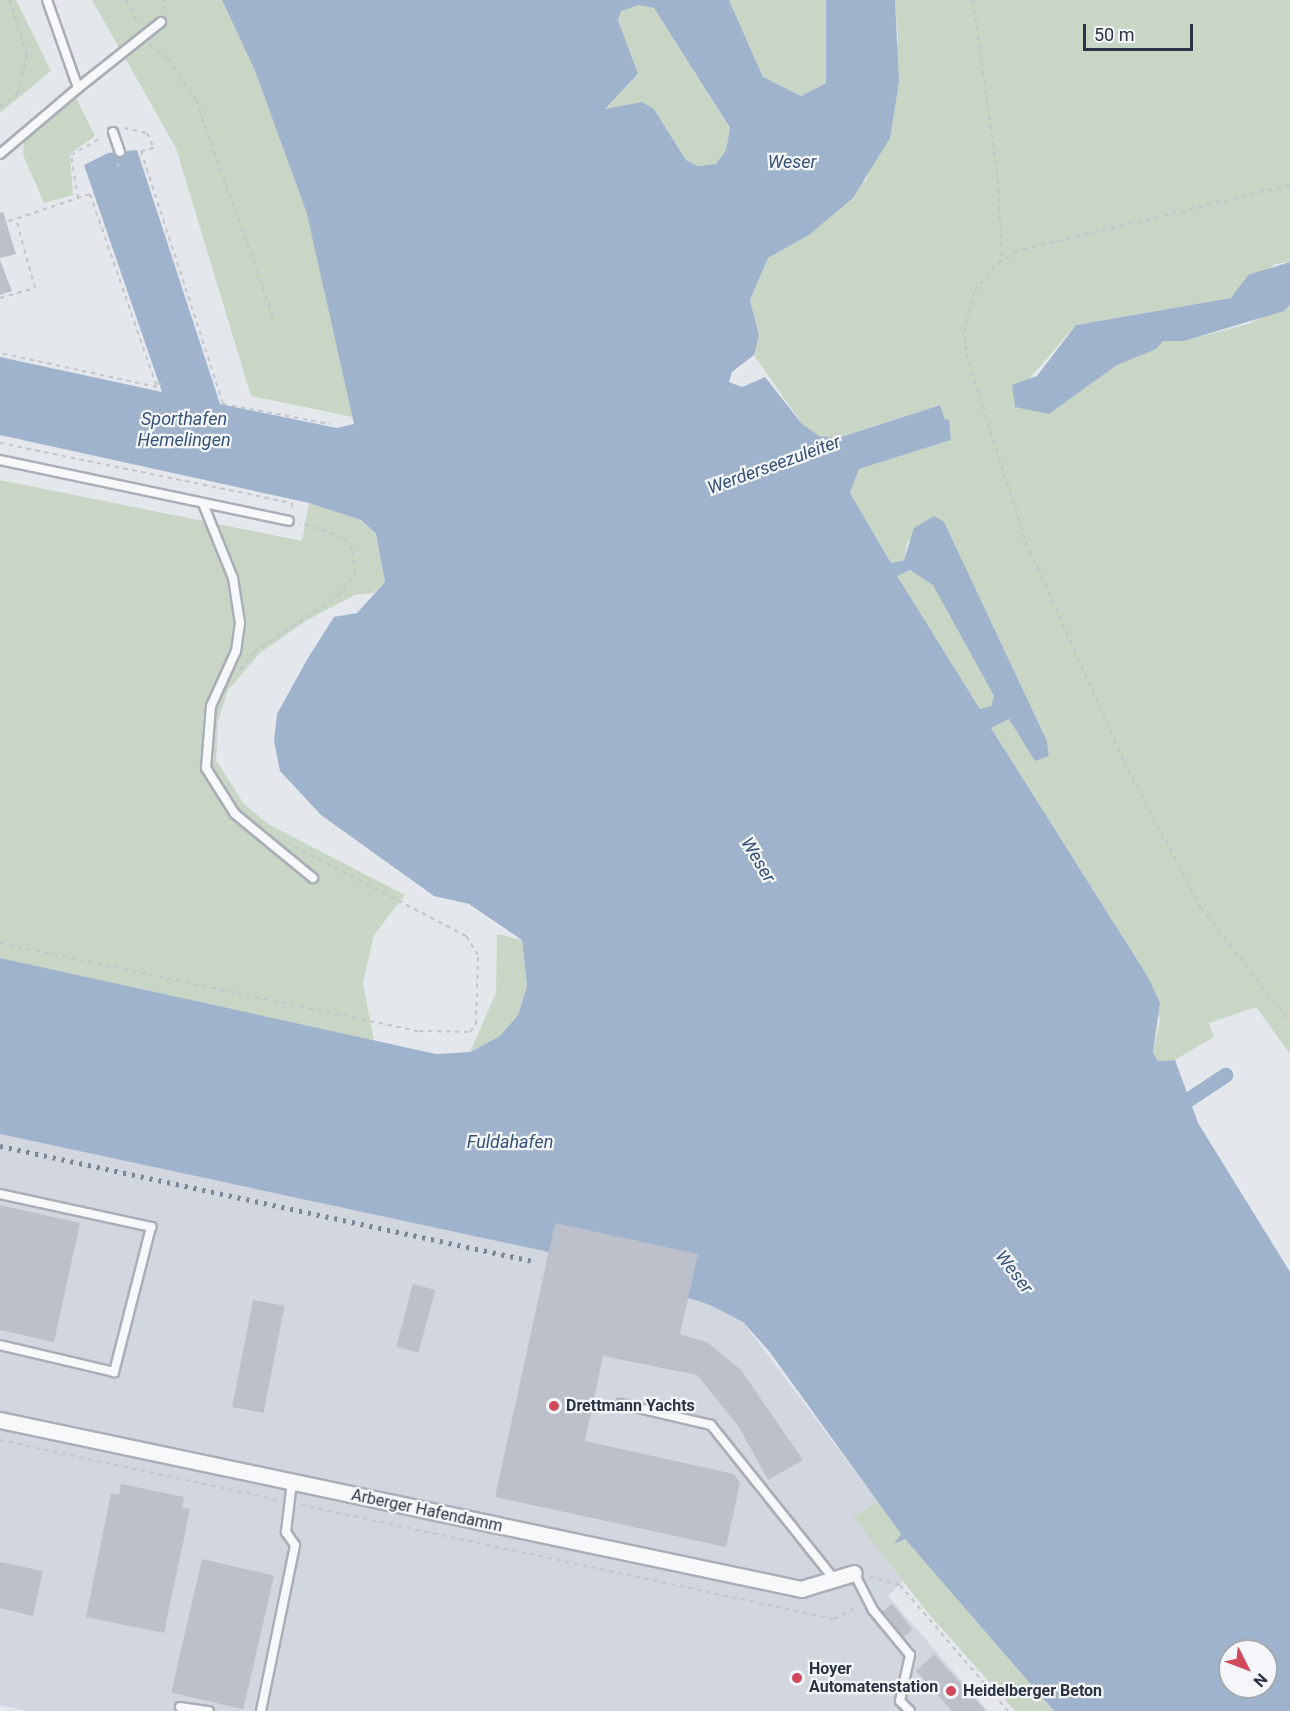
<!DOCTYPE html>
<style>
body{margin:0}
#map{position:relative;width:1290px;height:1711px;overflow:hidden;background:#e4e7ec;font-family:Roboto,sans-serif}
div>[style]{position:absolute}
.built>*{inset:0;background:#d2d6de}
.green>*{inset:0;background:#c9d6c5}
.water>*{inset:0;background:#9fb4cc}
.canal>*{height:15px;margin:-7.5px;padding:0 7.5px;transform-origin:7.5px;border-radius:7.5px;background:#9fb4cc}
.building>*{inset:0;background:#bbc0ca;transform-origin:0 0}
.path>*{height:2px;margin-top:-1px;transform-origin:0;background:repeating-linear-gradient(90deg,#c2c5cb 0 4.5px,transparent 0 9px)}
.roads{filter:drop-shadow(2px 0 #a9aeb7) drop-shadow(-2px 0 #a9aeb7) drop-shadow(0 2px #a9aeb7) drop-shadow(0 -2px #a9aeb7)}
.lane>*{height:8px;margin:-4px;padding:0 4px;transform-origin:4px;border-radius:4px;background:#f7f8fa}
.street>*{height:15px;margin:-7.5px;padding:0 7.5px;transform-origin:7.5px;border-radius:7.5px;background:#f7f8fa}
.rail>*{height:4.5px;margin-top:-2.25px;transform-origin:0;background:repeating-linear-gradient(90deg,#7d8696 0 3px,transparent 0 9px)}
.dots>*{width:16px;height:16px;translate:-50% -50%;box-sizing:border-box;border:3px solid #f4f6f9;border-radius:50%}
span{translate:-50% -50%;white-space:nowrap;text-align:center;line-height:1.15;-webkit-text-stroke:4.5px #f4f6f9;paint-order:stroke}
.poi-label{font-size:16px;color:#2b3445;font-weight:700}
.left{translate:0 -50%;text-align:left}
.street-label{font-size:16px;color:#2b3445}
.water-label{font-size:18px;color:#34527a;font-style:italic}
.north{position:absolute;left:1218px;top:1639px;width:60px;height:60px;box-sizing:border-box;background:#f4f6f9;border:2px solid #a4a8b1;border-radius:50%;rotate:132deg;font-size:16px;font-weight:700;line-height:24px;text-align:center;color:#2b3445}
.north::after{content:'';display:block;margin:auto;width:21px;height:27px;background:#d1495b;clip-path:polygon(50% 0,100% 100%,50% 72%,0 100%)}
.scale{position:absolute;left:1083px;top:24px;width:110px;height:27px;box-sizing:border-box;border:3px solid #2b3445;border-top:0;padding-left:8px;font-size:18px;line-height:21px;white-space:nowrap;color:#2b3445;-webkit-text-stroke:4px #f4f6f9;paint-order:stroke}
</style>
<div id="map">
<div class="built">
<div style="clip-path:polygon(0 1134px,544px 1251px,710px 1305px,743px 1322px,878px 1502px,854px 1517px,903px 1581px,888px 1596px,988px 1711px,26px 1711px,0 1705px)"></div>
</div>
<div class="green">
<div style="clip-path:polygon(0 0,16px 0,51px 71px,0 113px)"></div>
<div style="clip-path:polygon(92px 0,222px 0,255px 71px,307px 214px,357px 418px,251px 396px,176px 148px)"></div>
<div style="clip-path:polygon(729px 0,826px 0,826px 83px,801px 96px,763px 77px)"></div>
<div style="clip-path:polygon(895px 0,1290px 0,1290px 262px,1275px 264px,1231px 298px,1076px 325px,1029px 379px,1020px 405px,1049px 414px,1117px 365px,1163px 341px,1184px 341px,1248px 324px,1290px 304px,1290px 1054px,1256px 1007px,1209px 1023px,1214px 1037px,1175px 1060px,1158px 1061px,1153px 1053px,1160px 1020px,1148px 977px,991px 728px,1009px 719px,1021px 737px,1049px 756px,1047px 741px,944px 523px,907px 542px,904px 560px,891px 563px,850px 493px,859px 469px,951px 440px,939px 405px,838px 438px,818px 436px,802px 424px,754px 355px,759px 335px,750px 300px,768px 258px,809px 235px,867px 179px,898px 40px)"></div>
<div style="clip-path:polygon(639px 5px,654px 8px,730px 129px,726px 150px,716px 164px,697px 166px,686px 160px,654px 109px,642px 102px,605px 109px,638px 75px,618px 20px,621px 11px)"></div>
<div style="clip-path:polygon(76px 98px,95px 136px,70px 154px,73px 195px,44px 203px,23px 155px,24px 140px)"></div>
<div style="clip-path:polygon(0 480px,302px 541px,309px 503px,361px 520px,376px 535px,385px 582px,373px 593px,355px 595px,307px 620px,259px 654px,228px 690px,218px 721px,216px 760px,244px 804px,268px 824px,405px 895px,374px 935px,363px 983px,374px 1041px,0 958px)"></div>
<div style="clip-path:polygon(910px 570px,933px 584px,994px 696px,991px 706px,980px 709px,896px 576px)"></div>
<div style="clip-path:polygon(497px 934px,522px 940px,527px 986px,518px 1015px,500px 1036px,470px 1052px,496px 993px)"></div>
<div style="clip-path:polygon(878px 1502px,902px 1535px,895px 1544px,905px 1539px,1054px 1711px,1015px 1711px,928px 1613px,853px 1517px)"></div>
</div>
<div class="water">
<div style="clip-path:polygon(evenodd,222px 0,729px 0,763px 77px,801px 96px,826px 83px,826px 0,895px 0,899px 82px,890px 138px,853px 198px,809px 235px,768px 258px,750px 300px,759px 335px,754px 355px,732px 372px,729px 382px,742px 387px,765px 377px,802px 424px,819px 436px,838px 438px,940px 405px,945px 420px,949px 419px,951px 440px,859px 469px,850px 493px,891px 563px,904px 560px,914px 528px,934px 516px,944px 522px,1047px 741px,1049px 756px,1035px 761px,1009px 719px,991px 728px,1148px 977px,1160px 1003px,1153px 1053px,1158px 1061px,1175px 1060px,1198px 1123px,1290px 1272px,1290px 1711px,1054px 1711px,905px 1539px,894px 1544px,901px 1534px,769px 1351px,743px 1322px,710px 1305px,544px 1251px,0 1134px,0 958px,436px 1054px,470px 1052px,500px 1036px,518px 1015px,527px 986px,522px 940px,469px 904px,434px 896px,321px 815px,280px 771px,274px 741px,277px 714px,308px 658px,334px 617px,357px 613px,385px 582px,376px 534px,361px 520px,309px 503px,0 435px,0 357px,162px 392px,84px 165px,108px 153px,137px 150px,220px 404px,337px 428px,354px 424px,307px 214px,255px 71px,222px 0,639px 5px,654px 8px,730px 128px,726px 150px,716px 164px,697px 166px,686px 160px,654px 109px,642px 102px,605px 109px,638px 74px,618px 20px,621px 11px,639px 5px,222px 0,910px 570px,933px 585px,994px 696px,991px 706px,980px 709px,897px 576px,910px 570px,222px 0,1230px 1651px,1266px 1651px,1266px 1687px,1230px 1687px,1230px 1651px)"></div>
<div style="clip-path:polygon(1290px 262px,1290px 304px,1284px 311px,1184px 341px,1163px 341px,1156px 349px,1117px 365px,1049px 414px,1015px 407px,1012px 385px,1037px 376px,1076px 325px,1231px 298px,1248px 275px)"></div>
</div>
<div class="canal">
<div style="left:1172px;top:1110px;width:64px;rotate:-33.4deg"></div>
</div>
<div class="building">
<div style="clip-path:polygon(3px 212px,16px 254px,0 258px,0 213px)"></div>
<div style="clip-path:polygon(0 260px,12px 291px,0 295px)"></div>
<div style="clip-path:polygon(0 1205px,80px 1223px,54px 1342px,0 1330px)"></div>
<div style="clip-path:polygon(555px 1223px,698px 1254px,680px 1334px,708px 1343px,741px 1370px,803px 1460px,768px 1480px,739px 1427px,697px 1375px,603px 1356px,585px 1441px,734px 1474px,740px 1483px,726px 1547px,495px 1497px)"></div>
<div style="left:413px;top:1284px;width:23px;height:65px;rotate:15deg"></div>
<div style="left:253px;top:1300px;width:32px;height:109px;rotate:11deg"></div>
<div style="clip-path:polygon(121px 1484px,184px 1497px,182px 1508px,190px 1509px,164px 1633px,86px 1617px,111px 1493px,119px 1495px)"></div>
<div style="left:202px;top:1559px;width:74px;height:137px;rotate:13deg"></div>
<div style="clip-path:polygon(0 1562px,43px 1571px,33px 1616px,0 1608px)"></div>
<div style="left:892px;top:1604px;width:33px;height:13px;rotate:51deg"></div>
<div style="clip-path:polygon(934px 1654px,986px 1711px,952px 1711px,916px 1671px)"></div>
</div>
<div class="path">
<div style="left:126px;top:0;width:27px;rotate:63deg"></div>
<div style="left:973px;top:0;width:182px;rotate:82.1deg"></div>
<div style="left:998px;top:180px;width:79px;rotate:87.1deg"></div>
<div style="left:163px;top:10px;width:10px;rotate:-79deg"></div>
<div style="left:149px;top:44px;width:24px;rotate:38deg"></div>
<div style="left:168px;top:59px;width:50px;rotate:55.7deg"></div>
<div style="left:196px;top:100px;width:232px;rotate:70.4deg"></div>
<div style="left:0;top:107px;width:21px;rotate:-37deg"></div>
<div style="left:17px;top:94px;width:40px;rotate:-75.6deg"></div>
<div style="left:27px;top:55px;width:58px;rotate:-107.2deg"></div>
<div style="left:124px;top:128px;width:24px;rotate:12deg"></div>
<div style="left:147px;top:133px;width:17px;rotate:65deg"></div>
<div style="left:154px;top:148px;width:13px;rotate:167deg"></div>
<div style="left:141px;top:151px;width:266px;rotate:72deg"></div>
<div style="left:223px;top:404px;width:109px;rotate:10.6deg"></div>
<div style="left:117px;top:163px;width:9px;rotate:69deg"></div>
<div style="left:1290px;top:185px;width:281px;rotate:166.4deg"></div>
<div style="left:1017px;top:251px;width:27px;rotate:147deg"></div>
<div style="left:994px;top:266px;width:33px;rotate:128deg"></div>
<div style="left:974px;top:292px;width:37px;rotate:104deg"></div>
<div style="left:965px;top:328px;width:26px;rotate:88deg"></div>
<div style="left:966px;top:354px;width:197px;rotate:72.3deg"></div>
<div style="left:1026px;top:542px;width:240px;rotate:65.9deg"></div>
<div style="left:1124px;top:761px;width:166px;rotate:62.4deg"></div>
<div style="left:1201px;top:908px;width:145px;rotate:52deg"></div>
<div style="left:78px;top:198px;width:44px;rotate:-99.2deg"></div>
<div style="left:71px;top:155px;width:36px;rotate:-30deg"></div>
<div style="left:0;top:224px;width:95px;rotate:-18.4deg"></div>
<div style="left:90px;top:194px;width:204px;rotate:70.9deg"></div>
<div style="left:157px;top:387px;width:161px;rotate:-167.8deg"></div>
<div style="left:0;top:298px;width:36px;rotate:-16deg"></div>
<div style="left:35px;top:288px;width:72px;rotate:-105.4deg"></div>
<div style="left:157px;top:383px;width:9px;rotate:18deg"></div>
<div style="left:0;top:443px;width:298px;rotate:11.6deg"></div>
<div style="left:292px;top:503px;width:8px;rotate:97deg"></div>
<div style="left:240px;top:670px;width:23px;rotate:-52deg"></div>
<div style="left:254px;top:652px;width:101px;rotate:-33.7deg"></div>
<div style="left:338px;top:596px;width:29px;rotate:-54deg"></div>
<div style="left:355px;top:573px;width:23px;rotate:-97deg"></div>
<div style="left:352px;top:550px;width:16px;rotate:-125deg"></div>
<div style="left:343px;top:537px;width:46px;rotate:-162.3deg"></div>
<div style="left:0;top:943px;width:428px;rotate:11.9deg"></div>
<div style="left:419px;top:1031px;width:51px;rotate:1.1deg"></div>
<div style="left:470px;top:1032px;width:10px;rotate:-53deg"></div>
<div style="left:476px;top:1024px;width:69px;rotate:-88.3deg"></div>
<div style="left:478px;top:955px;width:22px;rotate:-122deg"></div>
<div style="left:466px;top:936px;width:199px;rotate:-152.4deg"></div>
<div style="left:565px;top:1256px;width:88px;rotate:13.9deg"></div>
<div style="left:650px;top:1277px;width:12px;rotate:85deg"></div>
<div style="left:0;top:1440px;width:284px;rotate:12.2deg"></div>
<div style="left:301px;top:1505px;width:545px;rotate:12.07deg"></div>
<div style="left:834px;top:1619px;width:27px;rotate:-28deg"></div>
<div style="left:869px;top:1577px;width:32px;rotate:14deg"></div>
<div style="left:900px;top:1585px;width:166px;rotate:49.4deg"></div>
</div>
<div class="roads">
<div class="lane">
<div style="left:78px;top:88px;width:106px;rotate:-38.5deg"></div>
<div style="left:113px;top:132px;width:21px;rotate:71deg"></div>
<div style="left:0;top:154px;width:102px;rotate:-40.2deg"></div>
<div style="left:78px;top:88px;width:93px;rotate:-109.4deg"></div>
<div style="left:0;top:460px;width:295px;rotate:11.9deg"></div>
<div style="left:204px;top:506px;width:78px;rotate:68.1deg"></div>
<div style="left:233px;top:578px;width:46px;rotate:81.2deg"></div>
<div style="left:240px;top:623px;width:28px;rotate:98deg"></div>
<div style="left:236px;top:651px;width:60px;rotate:114.4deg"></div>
<div style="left:211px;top:706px;width:62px;rotate:94.6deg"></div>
<div style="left:206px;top:768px;width:54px;rotate:57.8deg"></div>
<div style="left:235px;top:814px;width:101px;rotate:39.4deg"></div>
<div style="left:0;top:1194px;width:155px;rotate:12.3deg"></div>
<div style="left:151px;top:1227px;width:150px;rotate:104.3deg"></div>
<div style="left:114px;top:1372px;width:117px;rotate:-166.7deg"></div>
<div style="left:621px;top:1404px;width:92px;rotate:13.1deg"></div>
<div style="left:711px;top:1425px;width:197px;rotate:51.4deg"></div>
<div style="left:854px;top:1573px;width:42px;rotate:62.8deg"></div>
<div style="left:873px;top:1610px;width:58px;rotate:50.6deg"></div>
<div style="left:910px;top:1655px;width:47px;rotate:102.3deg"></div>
<div style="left:900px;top:1701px;width:14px;rotate:45deg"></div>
<div style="left:180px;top:1707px;width:29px;rotate:8deg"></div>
<div style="left:261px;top:1711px;width:169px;rotate:-78.4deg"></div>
<div style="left:295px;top:1545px;width:16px;rotate:-125deg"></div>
<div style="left:286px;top:1532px;width:50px;rotate:-83.2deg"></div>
</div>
<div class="street">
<div style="left:0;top:1420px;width:819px;rotate:11.91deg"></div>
<div style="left:801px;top:1589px;width:55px;rotate:-16.8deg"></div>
</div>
</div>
<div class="rail">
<div style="left:0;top:1146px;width:549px;rotate:12.19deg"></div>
</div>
<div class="dots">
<div style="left:554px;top:1406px;background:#d1495b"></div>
<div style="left:797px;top:1678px;background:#d1495b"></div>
<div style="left:951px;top:1691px;background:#d1495b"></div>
</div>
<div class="poi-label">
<span class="left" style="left:566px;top:1406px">Drettmann Yachts</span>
<span class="left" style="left:809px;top:1678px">Hoyer<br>Automatenstation</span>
<span class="left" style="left:963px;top:1691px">Heidelberger Beton</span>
</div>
<div class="street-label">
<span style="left:427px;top:1511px;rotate:12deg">Arberger Hafendamm</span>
</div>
<div class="water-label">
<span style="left:792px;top:162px">Weser</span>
<span style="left:184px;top:430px">Sporthafen<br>Hemelingen</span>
<span style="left:774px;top:465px;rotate:-20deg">Werderseezuleiter</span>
<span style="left:758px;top:860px;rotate:59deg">Weser</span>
<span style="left:510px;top:1142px">Fuldahafen</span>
<span style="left:1014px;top:1272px;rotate:52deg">Weser</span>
</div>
<div class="north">N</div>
<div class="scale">50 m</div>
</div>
